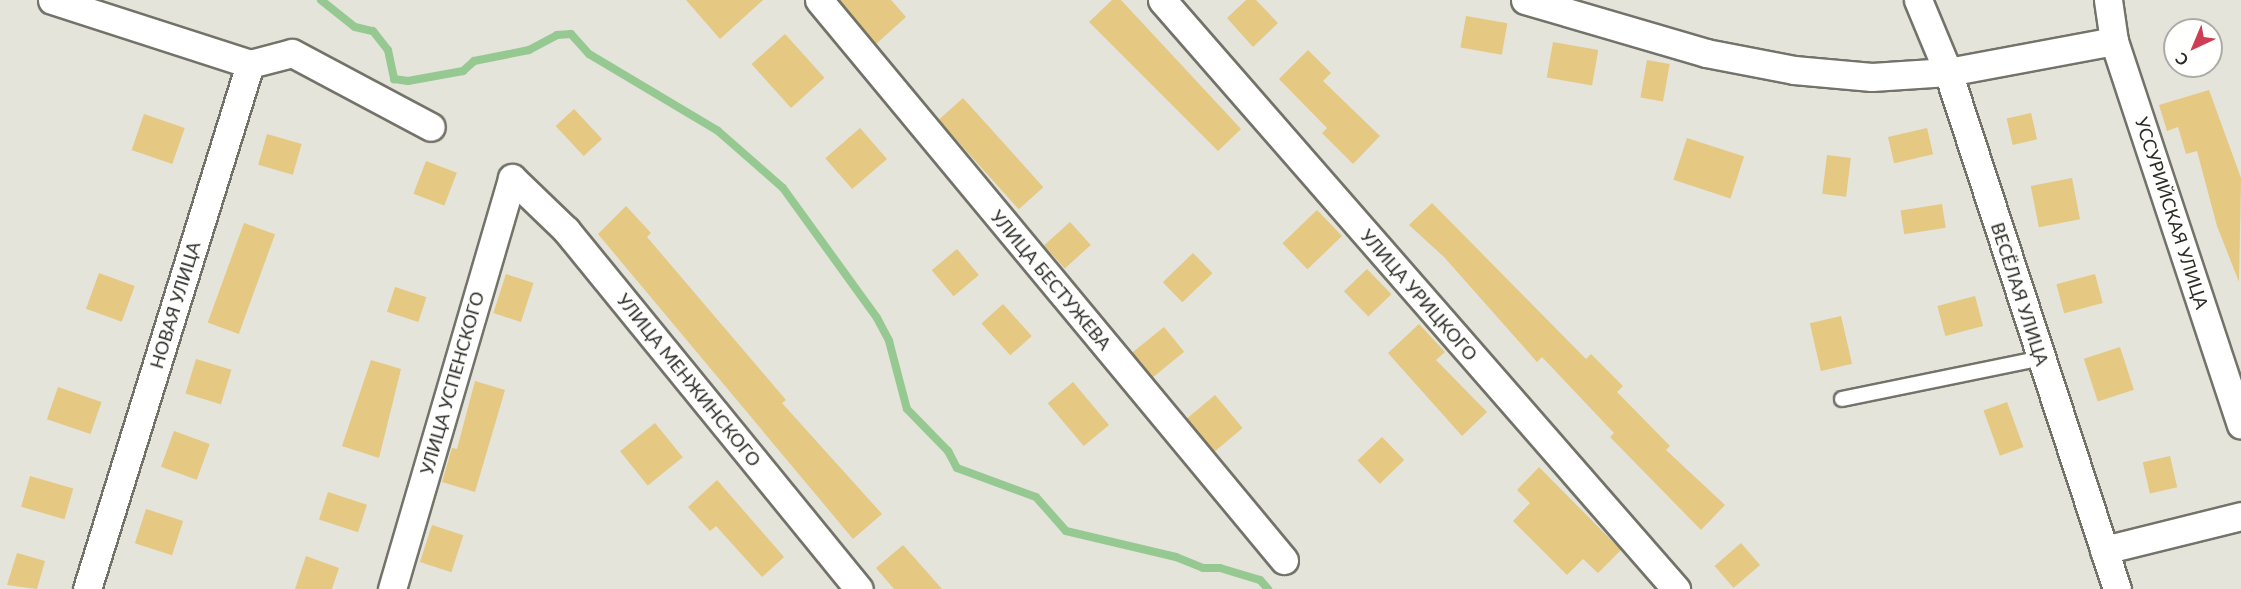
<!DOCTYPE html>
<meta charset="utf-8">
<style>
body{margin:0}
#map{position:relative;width:2241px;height:589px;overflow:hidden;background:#e4e4da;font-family:Lato,sans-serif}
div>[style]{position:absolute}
.stream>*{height:8px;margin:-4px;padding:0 4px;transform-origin:4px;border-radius:4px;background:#96c991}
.building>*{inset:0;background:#e5c881;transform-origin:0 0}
.roads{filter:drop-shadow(2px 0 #73736a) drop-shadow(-2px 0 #73736a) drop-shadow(0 2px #73736a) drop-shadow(0 -2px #73736a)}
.service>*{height:14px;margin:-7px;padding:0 7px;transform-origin:7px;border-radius:7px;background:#fff}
.minor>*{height:27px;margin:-13.5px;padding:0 13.5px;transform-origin:13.5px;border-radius:13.5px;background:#fff}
span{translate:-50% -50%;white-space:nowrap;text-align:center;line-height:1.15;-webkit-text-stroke:5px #fffffe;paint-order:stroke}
.street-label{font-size:18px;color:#2c2c28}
.north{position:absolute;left:2163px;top:18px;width:60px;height:60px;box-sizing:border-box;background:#fffffe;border:2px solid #ababa8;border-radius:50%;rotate:224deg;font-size:16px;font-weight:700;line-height:24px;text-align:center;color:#2c2c28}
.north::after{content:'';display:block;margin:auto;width:21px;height:27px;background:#cd3d53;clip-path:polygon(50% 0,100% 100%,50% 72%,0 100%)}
</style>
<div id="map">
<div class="stream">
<div style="left:321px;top:0;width:43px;rotate:38.5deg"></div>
<div style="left:355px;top:27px;width:18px;rotate:13deg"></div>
<div style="left:373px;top:31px;width:24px;rotate:52deg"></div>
<div style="left:388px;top:50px;width:30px;rotate:78deg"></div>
<div style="left:394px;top:79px;width:14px;rotate:8deg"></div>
<div style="left:408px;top:81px;width:56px;rotate:-10.3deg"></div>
<div style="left:463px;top:71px;width:15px;rotate:-42deg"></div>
<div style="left:474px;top:61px;width:56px;rotate:-11.3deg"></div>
<div style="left:529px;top:50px;width:32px;rotate:-28deg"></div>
<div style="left:557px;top:35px;width:14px;rotate:-4deg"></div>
<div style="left:571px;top:34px;width:27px;rotate:48deg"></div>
<div style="left:589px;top:54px;width:150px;rotate:30.8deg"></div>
<div style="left:718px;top:131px;width:86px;rotate:41.2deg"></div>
<div style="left:783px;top:188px;width:160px;rotate:54.1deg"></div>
<div style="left:877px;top:318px;width:26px;rotate:62deg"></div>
<div style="left:889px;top:341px;width:70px;rotate:75.2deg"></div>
<div style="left:907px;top:409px;width:59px;rotate:45.7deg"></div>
<div style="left:948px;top:451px;width:19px;rotate:62deg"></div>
<div style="left:957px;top:468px;width:84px;rotate:20.2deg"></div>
<div style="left:1036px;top:497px;width:45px;rotate:48.6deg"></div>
<div style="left:1066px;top:531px;width:113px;rotate:13.3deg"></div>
<div style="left:1176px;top:557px;width:29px;rotate:22deg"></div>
<div style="left:1203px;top:568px;width:17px"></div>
<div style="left:1220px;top:568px;width:42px;rotate:16.7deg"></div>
<div style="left:1260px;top:580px;width:12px;rotate:48deg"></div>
</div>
<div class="building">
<div style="clip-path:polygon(686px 0,763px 0,720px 39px)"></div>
<div style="clip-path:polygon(839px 0,891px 0,906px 17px,876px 44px)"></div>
<div style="clip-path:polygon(1112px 0,1121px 0,1241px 129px,1218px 151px,1089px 22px)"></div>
<div style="clip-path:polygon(1246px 0,1256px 0,1278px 23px,1253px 47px,1227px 18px)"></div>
<div style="left:1466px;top:16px;width:42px;height:32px;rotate:10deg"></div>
<div style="left:785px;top:34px;width:59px;height:45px;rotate:48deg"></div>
<div style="left:1553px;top:42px;width:46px;height:36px;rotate:10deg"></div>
<div style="clip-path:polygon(1308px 50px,1331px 73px,1323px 81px,1380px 136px,1353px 164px,1322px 133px,1327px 128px,1279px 79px)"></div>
<div style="left:1647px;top:60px;width:23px;height:38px;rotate:10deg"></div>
<div style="clip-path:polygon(2209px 90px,2241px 178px,2239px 282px,2217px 226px,2197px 151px,2186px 154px,2178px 127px,2167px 131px,2159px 105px)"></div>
<div style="left:963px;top:98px;width:120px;height:33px;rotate:48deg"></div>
<div style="left:574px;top:109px;width:41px;height:25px;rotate:47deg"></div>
<div style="left:2031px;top:113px;width:27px;height:25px;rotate:77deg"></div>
<div style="left:144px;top:114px;width:43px;height:38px;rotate:19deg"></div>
<div style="left:860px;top:128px;width:41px;height:46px;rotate:49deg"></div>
<div style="left:1927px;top:128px;width:27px;height:40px;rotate:77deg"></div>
<div style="left:267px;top:134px;width:36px;height:32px;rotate:16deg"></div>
<div style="left:1687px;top:138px;width:60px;height:44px;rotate:18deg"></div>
<div style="left:1827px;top:155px;width:24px;height:39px;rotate:7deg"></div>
<div style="left:426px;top:161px;width:33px;height:35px;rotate:21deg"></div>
<div style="left:2072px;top:178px;width:42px;height:42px;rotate:79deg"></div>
<div style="clip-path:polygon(1432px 203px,1586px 359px,1591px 354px,1623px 386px,1617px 392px,1670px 446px,1666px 450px,1725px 505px,1701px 530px,1610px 437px,1614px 433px,1542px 357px,1537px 362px,1444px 257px,1409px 225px)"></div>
<div style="left:1942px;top:204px;width:24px;height:42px;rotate:81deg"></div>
<div style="clip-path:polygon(626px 206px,651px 233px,647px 237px,786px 400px,782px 403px,882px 514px,853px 539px,598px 234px)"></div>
<div style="left:1317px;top:210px;width:36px;height:48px;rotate:46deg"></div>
<div style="left:1070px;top:222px;width:31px;height:35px;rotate:48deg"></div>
<div style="left:244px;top:223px;width:33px;height:106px;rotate:20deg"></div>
<div style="left:957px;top:249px;width:34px;height:33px;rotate:50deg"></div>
<div style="left:1193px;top:253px;width:28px;height:42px;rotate:46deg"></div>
<div style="left:1367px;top:269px;width:35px;height:32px;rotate:46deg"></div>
<div style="left:99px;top:273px;width:38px;height:38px;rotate:20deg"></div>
<div style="left:506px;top:274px;width:29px;height:41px;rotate:18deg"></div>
<div style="left:2095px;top:274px;width:30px;height:40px;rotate:75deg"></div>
<div style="left:395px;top:287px;width:33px;height:26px;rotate:18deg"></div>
<div style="left:1975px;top:296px;width:31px;height:39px;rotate:75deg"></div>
<div style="left:1003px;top:304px;width:43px;height:29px;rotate:48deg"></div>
<div style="left:1841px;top:316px;width:49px;height:32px;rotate:77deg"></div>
<div style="clip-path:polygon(1419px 324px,1445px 352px,1436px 360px,1487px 412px,1462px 436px,1388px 353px)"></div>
<div style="left:1164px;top:327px;width:32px;height:41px;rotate:51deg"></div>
<div style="left:2120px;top:347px;width:45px;height:38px;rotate:72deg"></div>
<div style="left:196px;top:359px;width:37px;height:36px;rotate:17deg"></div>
<div style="clip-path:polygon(371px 360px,401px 369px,379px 458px,342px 446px)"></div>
<div style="clip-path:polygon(475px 381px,505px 390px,475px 492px,442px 482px,452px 448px,457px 449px)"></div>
<div style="left:1073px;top:382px;width:56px;height:33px;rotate:50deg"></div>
<div style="left:58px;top:387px;width:46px;height:34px;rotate:19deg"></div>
<div style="left:1215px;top:395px;width:43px;height:37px;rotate:50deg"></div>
<div style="left:2007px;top:402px;width:48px;height:25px;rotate:70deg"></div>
<div style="left:655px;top:423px;width:44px;height:45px;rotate:51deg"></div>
<div style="left:174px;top:431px;width:38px;height:38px;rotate:20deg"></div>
<div style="left:1382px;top:437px;width:32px;height:34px;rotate:46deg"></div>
<div style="left:2170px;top:456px;width:32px;height:28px;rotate:77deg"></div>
<div style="clip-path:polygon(1539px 467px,1621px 550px,1598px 573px,1583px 559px,1567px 575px,1513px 521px,1530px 503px,1517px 490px)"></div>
<div style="left:30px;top:476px;width:45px;height:32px;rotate:16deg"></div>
<div style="clip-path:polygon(717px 480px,784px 557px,762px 577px,716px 526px,710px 531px,688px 507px)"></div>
<div style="left:328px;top:492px;width:41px;height:29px;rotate:18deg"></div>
<div style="left:146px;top:509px;width:39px;height:36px;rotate:18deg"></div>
<div style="left:432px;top:525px;width:33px;height:39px;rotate:18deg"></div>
<div style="left:1741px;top:543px;width:29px;height:35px;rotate:49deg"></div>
<div style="clip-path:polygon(903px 545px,942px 589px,894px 589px,876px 568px)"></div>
<div style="clip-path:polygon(17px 553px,45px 561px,37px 589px,7px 585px)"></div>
<div style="clip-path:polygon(306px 556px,339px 568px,332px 589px,295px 589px)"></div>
</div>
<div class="roads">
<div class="service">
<div style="left:1842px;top:399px;width:203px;rotate:-11.6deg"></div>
</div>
<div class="minor">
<div style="left:52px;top:0;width:208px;rotate:17.9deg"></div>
<div style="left:819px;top:0;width:728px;rotate:50.3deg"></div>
<div style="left:1162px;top:0;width:782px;rotate:48.89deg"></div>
<div style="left:1525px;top:0;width:189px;rotate:16.3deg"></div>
<div style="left:1706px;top:53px;width:90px;rotate:10.9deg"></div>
<div style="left:1794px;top:70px;width:78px;rotate:5.1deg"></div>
<div style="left:1872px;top:77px;width:76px;rotate:-3.8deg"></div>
<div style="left:1948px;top:72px;width:169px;rotate:-10.6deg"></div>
<div style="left:1918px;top:0;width:78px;rotate:67.4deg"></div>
<div style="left:1948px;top:72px;width:544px;rotate:71.9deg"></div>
<div style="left:2108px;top:0;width:41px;rotate:81.7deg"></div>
<div style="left:2114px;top:41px;width:404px;rotate:71.7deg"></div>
<div style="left:250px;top:64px;width:43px;rotate:-14.7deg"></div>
<div style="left:292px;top:53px;width:157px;rotate:28deg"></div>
<div style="left:2104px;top:550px;width:141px;rotate:-13.9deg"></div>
<div style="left:87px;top:589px;width:550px;rotate:-72.75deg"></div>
<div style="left:392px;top:589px;width:428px;rotate:-73.7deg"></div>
<div style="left:512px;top:178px;width:75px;rotate:43.9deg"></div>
<div style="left:566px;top:230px;width:463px;rotate:50.8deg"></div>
</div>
</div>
<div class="street-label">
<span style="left:2172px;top:213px;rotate:72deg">УССУРИЙСКАЯ УЛИЦА</span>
<span style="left:1051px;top:280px;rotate:50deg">УЛИЦА БЕСТУЖЕВА</span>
<span style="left:2020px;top:294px;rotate:72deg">ВЕСЁЛАЯ УЛИЦА</span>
<span style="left:1419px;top:295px;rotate:49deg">УЛИЦА УРИЦКОГО</span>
<span style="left:175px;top:305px;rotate:-73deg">НОВАЯ УЛИЦА</span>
<span style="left:689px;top:380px;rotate:51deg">УЛИЦА МЕНЖИНСКОГО</span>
<span style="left:452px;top:383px;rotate:-74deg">УЛИЦА УСПЕНСКОГО</span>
</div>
<div class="north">С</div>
</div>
